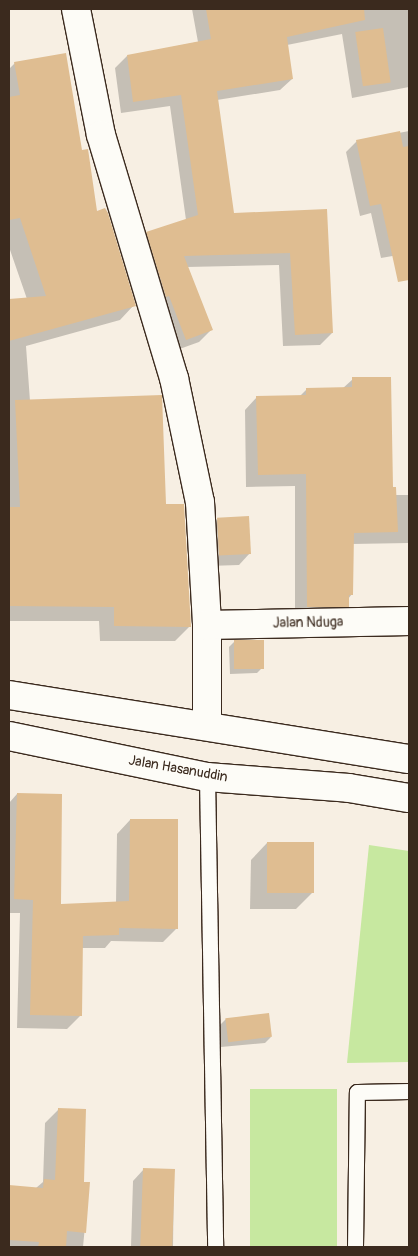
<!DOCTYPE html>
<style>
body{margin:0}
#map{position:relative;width:418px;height:1256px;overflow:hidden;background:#f7efe3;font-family:Pangolin,sans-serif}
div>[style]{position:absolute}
.green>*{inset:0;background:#c7e8a0;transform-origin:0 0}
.shadow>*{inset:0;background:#0003}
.building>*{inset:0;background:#dfbd91;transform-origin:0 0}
.roads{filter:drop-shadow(1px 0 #3b2a1e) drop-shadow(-1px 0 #3b2a1e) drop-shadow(0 1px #3b2a1e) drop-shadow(0 -1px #3b2a1e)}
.service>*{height:15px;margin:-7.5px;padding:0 7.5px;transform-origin:7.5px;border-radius:7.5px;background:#fdfcf7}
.minor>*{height:28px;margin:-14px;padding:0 14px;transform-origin:14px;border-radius:14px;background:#fdfcf7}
.tertiary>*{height:28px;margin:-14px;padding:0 14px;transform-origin:14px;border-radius:14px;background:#fdfcf7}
span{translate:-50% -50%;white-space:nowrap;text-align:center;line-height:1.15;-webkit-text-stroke:4.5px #fdfcf7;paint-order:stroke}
.street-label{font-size:14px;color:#3b2a1e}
.frame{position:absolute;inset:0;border:10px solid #3b2a1e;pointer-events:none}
</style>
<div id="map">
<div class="green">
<div style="clip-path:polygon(369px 845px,409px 851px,409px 1062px,347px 1063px)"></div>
<div style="left:337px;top:1089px;width:158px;height:87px;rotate:90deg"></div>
</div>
<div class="shadow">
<div style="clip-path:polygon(192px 9px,409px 9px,409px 87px,352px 98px,342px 34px,287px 45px,292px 79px,280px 90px,217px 100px,233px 215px,326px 210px,332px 333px,320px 345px,283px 346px,279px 265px,187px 267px,211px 330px,199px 342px,174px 351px,135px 245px,147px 233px,186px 220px,170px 106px,121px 113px,115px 68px,127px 56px,198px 42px)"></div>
<div style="clip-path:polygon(15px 63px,81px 151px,96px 213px,134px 305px,120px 320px,26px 346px,30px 401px,165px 506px,190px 626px,175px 641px,100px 641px,99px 621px,9px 621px,9px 301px,27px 299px,9px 247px,9px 69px)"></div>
<div style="clip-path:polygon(409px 131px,409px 199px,406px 202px,409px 248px,404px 254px,381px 258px,371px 213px,360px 216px,346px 152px,357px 141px)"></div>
<div style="clip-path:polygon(353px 379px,392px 488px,395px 495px,409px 495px,409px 543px,352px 544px,352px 594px,348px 599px,348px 606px,336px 618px,295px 619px,295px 486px,246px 487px,245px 410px,257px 397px,299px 397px,307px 389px,342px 389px)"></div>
<div style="clip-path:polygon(217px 519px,250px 553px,239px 565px,208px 566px,206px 530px)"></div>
<div style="clip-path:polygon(235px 641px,263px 667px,257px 673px,230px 674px,229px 647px)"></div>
<div style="clip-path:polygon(17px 794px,59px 905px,116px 903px,117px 834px,130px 820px,176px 929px,163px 942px,111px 941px,105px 948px,82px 948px,81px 1015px,67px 1029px,17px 1028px,20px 913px,9px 913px,9px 803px)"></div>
<div style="clip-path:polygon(267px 843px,312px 893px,296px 909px,250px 909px,251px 860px)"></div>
<div style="clip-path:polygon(226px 1019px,271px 1037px,265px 1043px,221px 1047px,220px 1025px)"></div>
<div style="clip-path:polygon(59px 1109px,82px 1183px,89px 1184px,83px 1247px,9px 1247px,9px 1187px,36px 1188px,43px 1182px,45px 1123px)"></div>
<div style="clip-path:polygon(144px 1169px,174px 1170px,173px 1247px,131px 1247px,133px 1181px)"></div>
</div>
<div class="building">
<div style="clip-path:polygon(206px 9px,364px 9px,365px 20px,287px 37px,293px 79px,217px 91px,234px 213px,327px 209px,333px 333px,295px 335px,290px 253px,184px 256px,213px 330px,186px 340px,169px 296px,166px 297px,146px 232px,198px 215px,181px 95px,133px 102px,127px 55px,211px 39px)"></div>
<div style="left:383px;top:28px;width:55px;height:28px;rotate:82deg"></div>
<div style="clip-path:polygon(66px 53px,82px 150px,88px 149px,97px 211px,105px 208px,108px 213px,136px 306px,9px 341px,9px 299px,46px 296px,20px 218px,9px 220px,9px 97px,20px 95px,14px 62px)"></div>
<div style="clip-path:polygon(400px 131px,403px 147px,409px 146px,409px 280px,398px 282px,381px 204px,370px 206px,356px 140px)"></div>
<div style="clip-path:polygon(352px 377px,391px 377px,393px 487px,396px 487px,398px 532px,354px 533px,353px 595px,349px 595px,349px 607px,307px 607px,306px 474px,258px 475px,256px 396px,306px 395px,306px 388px,352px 387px)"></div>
<div style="clip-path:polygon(162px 395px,166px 504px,184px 504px,191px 627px,114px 626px,114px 607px,9px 606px,9px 507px,20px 507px,15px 400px)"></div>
<div style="left:249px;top:516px;width:38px;height:32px;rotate:87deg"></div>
<div style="left:234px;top:640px;width:30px;height:29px"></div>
<div style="clip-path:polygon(17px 793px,62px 794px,61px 904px,129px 901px,130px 819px,178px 819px,178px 929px,119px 928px,119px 935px,83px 936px,82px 1016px,30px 1015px,33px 900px,14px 899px)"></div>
<div style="left:267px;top:842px;width:47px;height:51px"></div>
<div style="left:269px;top:1013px;width:24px;height:44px;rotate:83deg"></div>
<div style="clip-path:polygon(58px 1108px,86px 1109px,84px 1182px,90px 1182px,86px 1233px,67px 1231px,66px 1247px,38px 1247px,39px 1242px,9px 1240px,9px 1185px,43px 1188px,44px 1179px,55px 1180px)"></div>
<div style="left:143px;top:1168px;width:32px;height:79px;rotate:2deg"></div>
</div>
<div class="roads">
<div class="service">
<div style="left:207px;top:777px;width:470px;rotate:89deg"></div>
<div style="left:355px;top:1247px;width:155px;rotate:-89.3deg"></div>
<div style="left:357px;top:1092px;width:52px;rotate:-1.1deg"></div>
</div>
<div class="minor">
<div style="left:76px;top:9px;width:128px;rotate:78.8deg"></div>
<div style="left:101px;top:135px;width:254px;rotate:73.3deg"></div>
<div style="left:174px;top:378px;width:127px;rotate:78.2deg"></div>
<div style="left:200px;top:502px;width:123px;rotate:86.7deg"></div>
<div style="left:207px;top:625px;width:100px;rotate:90deg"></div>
<div style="left:207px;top:625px;width:202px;rotate:-1.1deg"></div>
</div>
<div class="tertiary">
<div style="left:9px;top:695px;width:405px;rotate:9.1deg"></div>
<div style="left:9px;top:736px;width:202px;rotate:11.7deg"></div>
<div style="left:207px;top:777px;width:142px;rotate:4.4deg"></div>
<div style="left:349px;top:788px;width:61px;rotate:9.5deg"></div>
</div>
</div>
<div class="street-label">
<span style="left:308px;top:623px;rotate:-1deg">Jalan Nduga</span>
<span style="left:178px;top:769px;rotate:10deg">Jalan Hasanuddin</span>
</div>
<div class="frame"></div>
</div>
